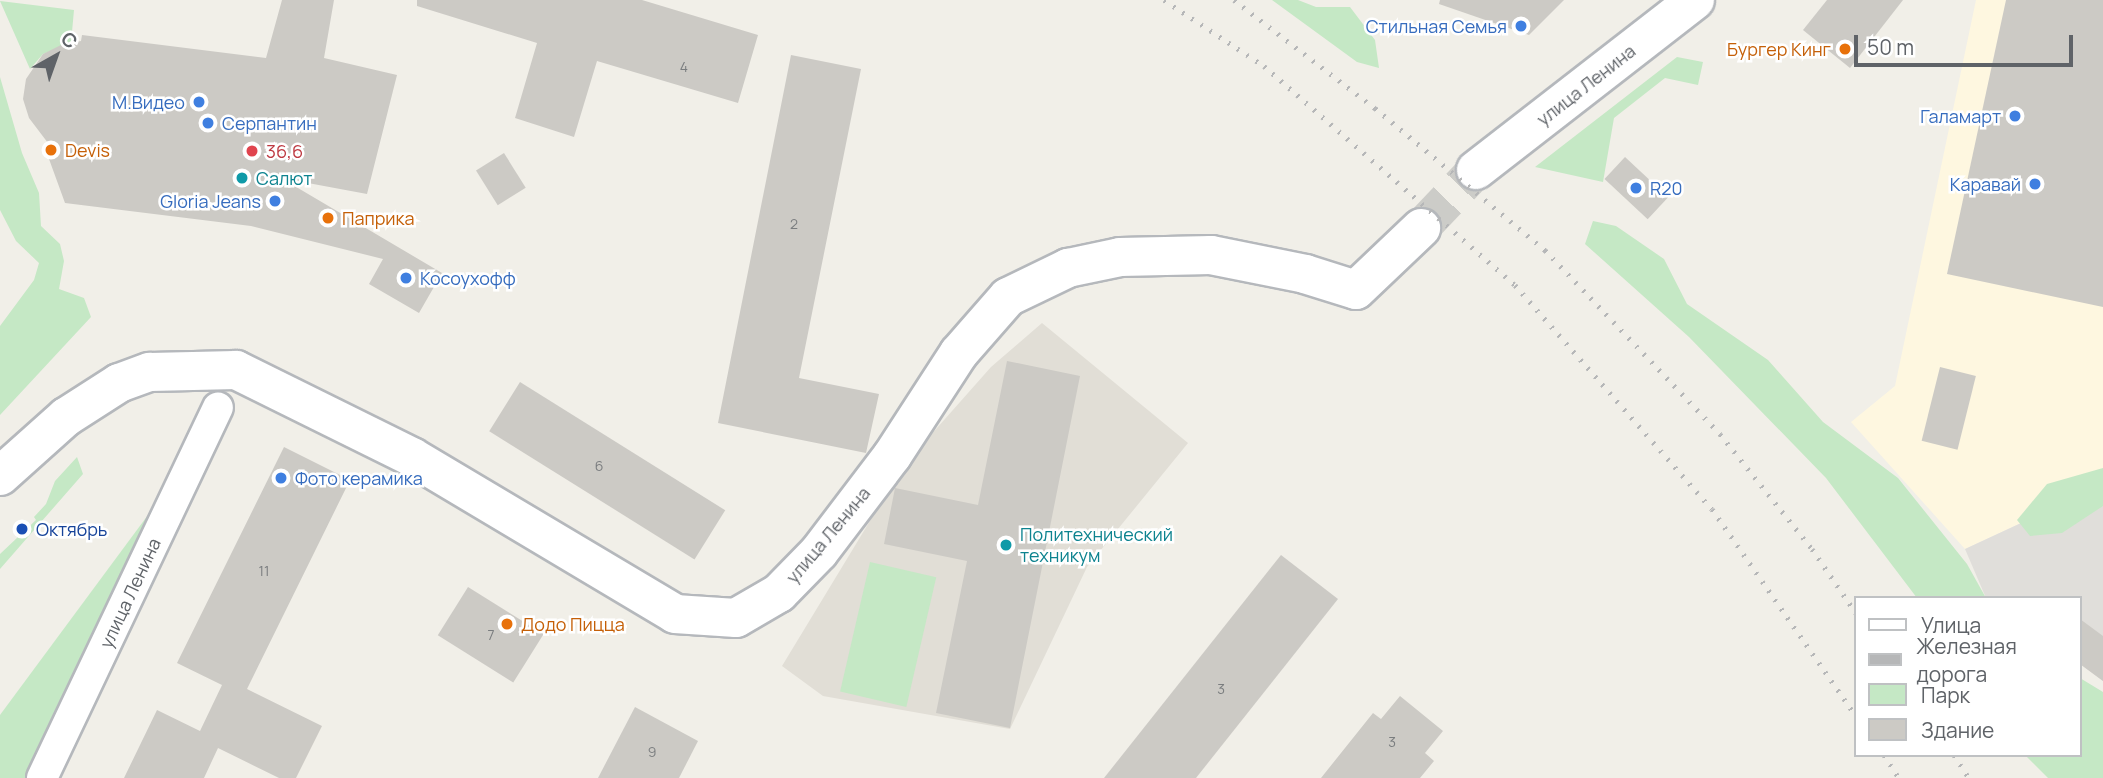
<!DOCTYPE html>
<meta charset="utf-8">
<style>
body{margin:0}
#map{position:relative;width:2103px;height:778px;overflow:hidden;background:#f1efe8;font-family:Manrope,sans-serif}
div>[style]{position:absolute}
.commercial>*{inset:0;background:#fef7e0}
.industrial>*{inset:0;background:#e0deda}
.education>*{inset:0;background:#e1ded6}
.green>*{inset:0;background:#c5e8c5;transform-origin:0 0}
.building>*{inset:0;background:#cccac5;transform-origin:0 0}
.secondary-tunnel>*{height:38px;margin-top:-19px;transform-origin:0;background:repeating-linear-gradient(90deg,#ccccc8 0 38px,transparent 0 57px)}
.roads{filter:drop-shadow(2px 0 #b5b8bc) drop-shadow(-2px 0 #b5b8bc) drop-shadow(0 2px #b5b8bc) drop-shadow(0 -2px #b5b8bc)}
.street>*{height:30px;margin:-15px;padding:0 15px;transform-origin:15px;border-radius:15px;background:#fff}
.secondary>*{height:38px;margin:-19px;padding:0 19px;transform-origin:19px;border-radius:19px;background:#fff}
.rail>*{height:5px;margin-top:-2.5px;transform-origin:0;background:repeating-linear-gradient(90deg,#b6b7b8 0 2px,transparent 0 11px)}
.dots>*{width:19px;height:19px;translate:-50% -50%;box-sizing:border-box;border:4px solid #fff;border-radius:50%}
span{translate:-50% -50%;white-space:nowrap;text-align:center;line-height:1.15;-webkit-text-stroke:5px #fff;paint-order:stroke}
.number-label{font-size:14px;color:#7a7d7f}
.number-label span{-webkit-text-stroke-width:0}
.shop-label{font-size:18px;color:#366cbe}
.right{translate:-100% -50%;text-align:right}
.left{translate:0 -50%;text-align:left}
.food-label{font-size:18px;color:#c56008}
.street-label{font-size:18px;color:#5f6368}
.health-label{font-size:18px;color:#be3a42}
.culture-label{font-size:18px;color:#0d838f}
.transit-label{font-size:18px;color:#164399}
.legend{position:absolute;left:1854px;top:596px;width:228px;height:161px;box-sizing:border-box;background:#fff;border:2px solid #bfc1c3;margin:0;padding:9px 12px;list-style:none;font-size:21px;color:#5f6368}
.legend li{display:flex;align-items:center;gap:14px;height:35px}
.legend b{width:35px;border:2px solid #bfc1c3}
.north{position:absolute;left:21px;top:21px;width:70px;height:70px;-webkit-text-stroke:5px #fff;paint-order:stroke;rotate:40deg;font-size:19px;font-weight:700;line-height:28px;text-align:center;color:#5f6368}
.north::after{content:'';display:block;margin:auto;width:24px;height:32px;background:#5f6368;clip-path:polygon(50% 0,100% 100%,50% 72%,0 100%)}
.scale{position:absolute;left:1854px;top:35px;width:219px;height:32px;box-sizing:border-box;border:4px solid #5f6368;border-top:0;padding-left:9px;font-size:21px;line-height:24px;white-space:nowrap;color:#5f6368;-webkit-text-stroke:5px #fff;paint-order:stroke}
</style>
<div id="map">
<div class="commercial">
<div style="clip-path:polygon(1976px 0,2103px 0,2103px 485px,1965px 549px,1851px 422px,1895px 386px)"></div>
</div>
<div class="industrial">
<div style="clip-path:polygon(2103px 485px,2103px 681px,2080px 664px,2080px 598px,1986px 598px,1965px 549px)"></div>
</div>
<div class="education">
<div style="clip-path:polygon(1042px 323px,1188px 443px,1087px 567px,1010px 729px,823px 696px,782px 666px,876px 511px,929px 437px,991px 367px)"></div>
</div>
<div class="green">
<div style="clip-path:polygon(1272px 0,1298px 0,1316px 7px,1350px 7px,1375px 40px,1379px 68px,1357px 62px)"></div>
<div style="clip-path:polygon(0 1px,74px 10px,71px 43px,43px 54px,30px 69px)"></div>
<div style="clip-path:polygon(1677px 57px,1703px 62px,1698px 85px,1665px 78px,1614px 118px,1603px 182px,1535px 167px)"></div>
<div style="clip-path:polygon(0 77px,22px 153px,39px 193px,41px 226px,60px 244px,64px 261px,59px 289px,84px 298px,91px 317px,0 415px,0 326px,34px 280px,39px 263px,16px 241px,0 210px)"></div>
<div style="clip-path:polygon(1593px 221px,1616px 226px,1664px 259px,1687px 304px,1768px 360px,1823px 422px,1898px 478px,1967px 564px,1986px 598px,1917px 598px,1826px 478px,1689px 337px,1585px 244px)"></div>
<div style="clip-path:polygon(77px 457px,83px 474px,0 569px,0 554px,36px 520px,34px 517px,46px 504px,55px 481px)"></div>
<div style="clip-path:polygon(2103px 468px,2103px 506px,2062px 533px,2030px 536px,2017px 520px,2047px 484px)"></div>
<div style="clip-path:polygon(165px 492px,25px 778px,0 778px,0 715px)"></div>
<div style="left:870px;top:562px;width:68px;height:133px;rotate:13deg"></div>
<div style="clip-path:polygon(2080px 678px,2103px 692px,2103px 778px,2048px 778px,2025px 755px,2080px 755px)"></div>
</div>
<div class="building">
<div style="clip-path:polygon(282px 0,334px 0,324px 58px,397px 75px,367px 194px,281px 178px,442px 273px,419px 313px,369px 284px,383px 259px,251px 226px,65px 203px,45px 148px,48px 143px,29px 118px,23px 99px,26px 79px,43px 54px,61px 45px,81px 41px,82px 35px,266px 58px)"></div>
<div style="clip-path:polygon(417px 0,642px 0,758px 35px,738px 103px,597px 61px,574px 137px,515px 118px,537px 43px,417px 6px)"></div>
<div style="clip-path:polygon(1440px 0,1564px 0,1529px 35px,1439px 4px)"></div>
<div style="clip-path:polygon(1827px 0,1903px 0,1850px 68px,1803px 30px)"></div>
<div style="clip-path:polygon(2006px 0,2103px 0,2103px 307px,1947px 274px)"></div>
<div style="clip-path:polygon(791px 55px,861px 69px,799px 378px,879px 394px,866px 453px,718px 423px)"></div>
<div style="left:504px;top:153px;width:41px;height:33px;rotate:58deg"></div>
<div style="left:1625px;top:157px;width:59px;height:30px;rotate:43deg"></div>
<div style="clip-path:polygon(1007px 361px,1080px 376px,1010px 728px,936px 713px,967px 561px,884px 544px,895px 488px,978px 505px)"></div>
<div style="left:1940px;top:367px;width:37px;height:76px;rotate:14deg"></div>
<div style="left:520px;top:382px;width:242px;height:58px;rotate:32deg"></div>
<div style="clip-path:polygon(284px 447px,350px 480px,247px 689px,322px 726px,296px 778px,279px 778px,218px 748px,204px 778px,124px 778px,157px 710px,200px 731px,222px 685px,177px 663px)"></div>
<div style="clip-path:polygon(1281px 555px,1338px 599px,1196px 778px,1104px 778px)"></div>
<div style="left:468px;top:587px;width:89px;height:57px;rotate:32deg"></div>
<div style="clip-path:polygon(2080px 619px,2103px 636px,2103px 681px,2080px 664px)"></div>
<div style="clip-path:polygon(1400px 696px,1443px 731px,1425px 753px,1434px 761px,1420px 778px,1321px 778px,1373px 713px,1381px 719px)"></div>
<div style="clip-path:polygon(635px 707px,698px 741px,679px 778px,598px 778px)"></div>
</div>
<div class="secondary-tunnel">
<div style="left:1421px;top:228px;width:80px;rotate:-46.5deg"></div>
</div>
<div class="roads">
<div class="street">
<div style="left:42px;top:778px;width:410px;rotate:-64.6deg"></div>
</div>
<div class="secondary">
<div style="left:1476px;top:170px;width:277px;rotate:-37.8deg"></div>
<div style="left:0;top:476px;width:89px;rotate:-41.8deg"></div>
<div style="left:66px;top:417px;width:63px;rotate:-32.7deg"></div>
<div style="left:119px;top:383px;width:33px;rotate:-20deg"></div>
<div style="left:150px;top:372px;width:86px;rotate:-1.3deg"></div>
<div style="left:236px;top:370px;width:196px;rotate:26.3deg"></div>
<div style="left:412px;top:457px;width:306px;rotate:30.8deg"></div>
<div style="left:675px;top:614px;width:61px;rotate:3.8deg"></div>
<div style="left:736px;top:618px;width:50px;rotate:-30.2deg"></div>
<div style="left:779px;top:593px;width:57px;rotate:-45.7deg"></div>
<div style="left:819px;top:552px;width:121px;rotate:-52.8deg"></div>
<div style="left:892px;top:456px;width:123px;rotate:-57deg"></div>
<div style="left:959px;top:353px;width:74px;rotate:-48.8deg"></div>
<div style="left:1008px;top:297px;width:67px;rotate:-25.8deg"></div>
<div style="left:1068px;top:268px;width:53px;rotate:-11.9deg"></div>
<div style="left:1120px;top:257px;width:91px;rotate:-1.3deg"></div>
<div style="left:1211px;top:255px;width:96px;rotate:11.4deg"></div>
<div style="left:1305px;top:274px;width:53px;rotate:17.4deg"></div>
<div style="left:1356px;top:290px;width:90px;rotate:-43.6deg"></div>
</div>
</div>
<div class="rail">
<div style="left:1164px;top:0;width:120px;rotate:33.4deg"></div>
<div style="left:1264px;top:66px;width:333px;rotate:41.1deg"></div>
<div style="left:1515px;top:285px;width:298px;rotate:48.7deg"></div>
<div style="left:1712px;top:509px;width:252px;rotate:55.2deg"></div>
<div style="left:1234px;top:0;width:178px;rotate:37.5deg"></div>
<div style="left:1375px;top:108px;width:222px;rotate:39.9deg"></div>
<div style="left:1545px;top:250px;width:254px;rotate:46.4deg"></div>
<div style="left:1720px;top:434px;width:147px;rotate:51.3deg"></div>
<div style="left:1812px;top:549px;width:78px;rotate:55.5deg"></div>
<div style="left:1884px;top:755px;width:27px;rotate:57deg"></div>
<div style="left:1954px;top:755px;width:27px;rotate:57deg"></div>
</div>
<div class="dots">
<div style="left:1521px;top:26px;background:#3f7fe0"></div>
<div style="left:1845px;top:49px;background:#e8710a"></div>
<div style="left:199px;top:102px;background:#3f7fe0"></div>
<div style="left:2015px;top:116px;background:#3f7fe0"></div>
<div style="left:208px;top:123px;background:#3f7fe0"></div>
<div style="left:51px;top:150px;background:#e8710a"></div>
<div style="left:252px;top:151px;background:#e0444e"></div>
<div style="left:242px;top:178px;background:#0f9aa8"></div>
<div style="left:2035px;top:184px;background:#3f7fe0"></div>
<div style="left:1636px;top:188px;background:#3f7fe0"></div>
<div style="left:275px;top:201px;background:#3f7fe0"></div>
<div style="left:328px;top:218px;background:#e8710a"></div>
<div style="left:406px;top:278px;background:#3f7fe0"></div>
<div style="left:281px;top:478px;background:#3f7fe0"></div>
<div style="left:22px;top:529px;background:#1a4fb4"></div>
<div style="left:1006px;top:545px;background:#0f9aa8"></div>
<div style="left:507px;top:624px;background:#e8710a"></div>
</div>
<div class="number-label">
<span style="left:684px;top:67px">4</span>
<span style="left:794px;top:224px">2</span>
<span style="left:599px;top:466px">6</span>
<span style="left:264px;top:571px">11</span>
<span style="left:491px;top:635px">7</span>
<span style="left:1221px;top:689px">3</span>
<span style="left:1392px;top:742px">3</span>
<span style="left:652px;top:752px">9</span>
</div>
<div class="shop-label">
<span class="right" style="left:1507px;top:26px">Стильная Семья</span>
<span class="right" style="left:185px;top:102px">М.Видео</span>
<span class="right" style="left:2001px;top:116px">Галамарт</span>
<span class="left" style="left:222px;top:123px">Серпантин</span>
<span class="right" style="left:2021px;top:184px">Каравай</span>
<span class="left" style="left:1650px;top:188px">R20</span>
<span class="right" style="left:261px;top:201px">Gloria Jeans</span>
<span class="left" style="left:420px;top:278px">Косоухофф</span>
<span class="left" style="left:295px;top:478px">Фото керамика</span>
</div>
<div class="food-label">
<span class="right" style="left:1831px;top:49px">Бургер Кинг</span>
<span class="left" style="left:65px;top:150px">Devis</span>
<span class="left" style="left:342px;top:218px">Паприка</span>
<span class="left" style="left:521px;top:624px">Додо Пицца</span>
</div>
<div class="street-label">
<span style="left:1586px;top:85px;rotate:-38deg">улица Ленина</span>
<span style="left:828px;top:535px;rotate:-50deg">улица Ленина</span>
<span style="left:130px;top:593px;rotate:-65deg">улица Ленина</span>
</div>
<div class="health-label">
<span class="left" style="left:266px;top:151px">36,6</span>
</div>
<div class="culture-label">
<span class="left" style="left:256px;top:178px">Салют</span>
<span class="left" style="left:1020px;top:545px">Политехнический<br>техникум</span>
</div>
<div class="transit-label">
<span class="left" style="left:36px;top:529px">Октябрь</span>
</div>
<ul class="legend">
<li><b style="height:9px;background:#fff"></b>Улица</li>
<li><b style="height:9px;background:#b6b7b8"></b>Железная дорога</li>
<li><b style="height:19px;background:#c5e8c5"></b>Парк</li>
<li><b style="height:19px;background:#cccac5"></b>Здание</li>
</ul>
<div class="north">С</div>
<div class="scale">50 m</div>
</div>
